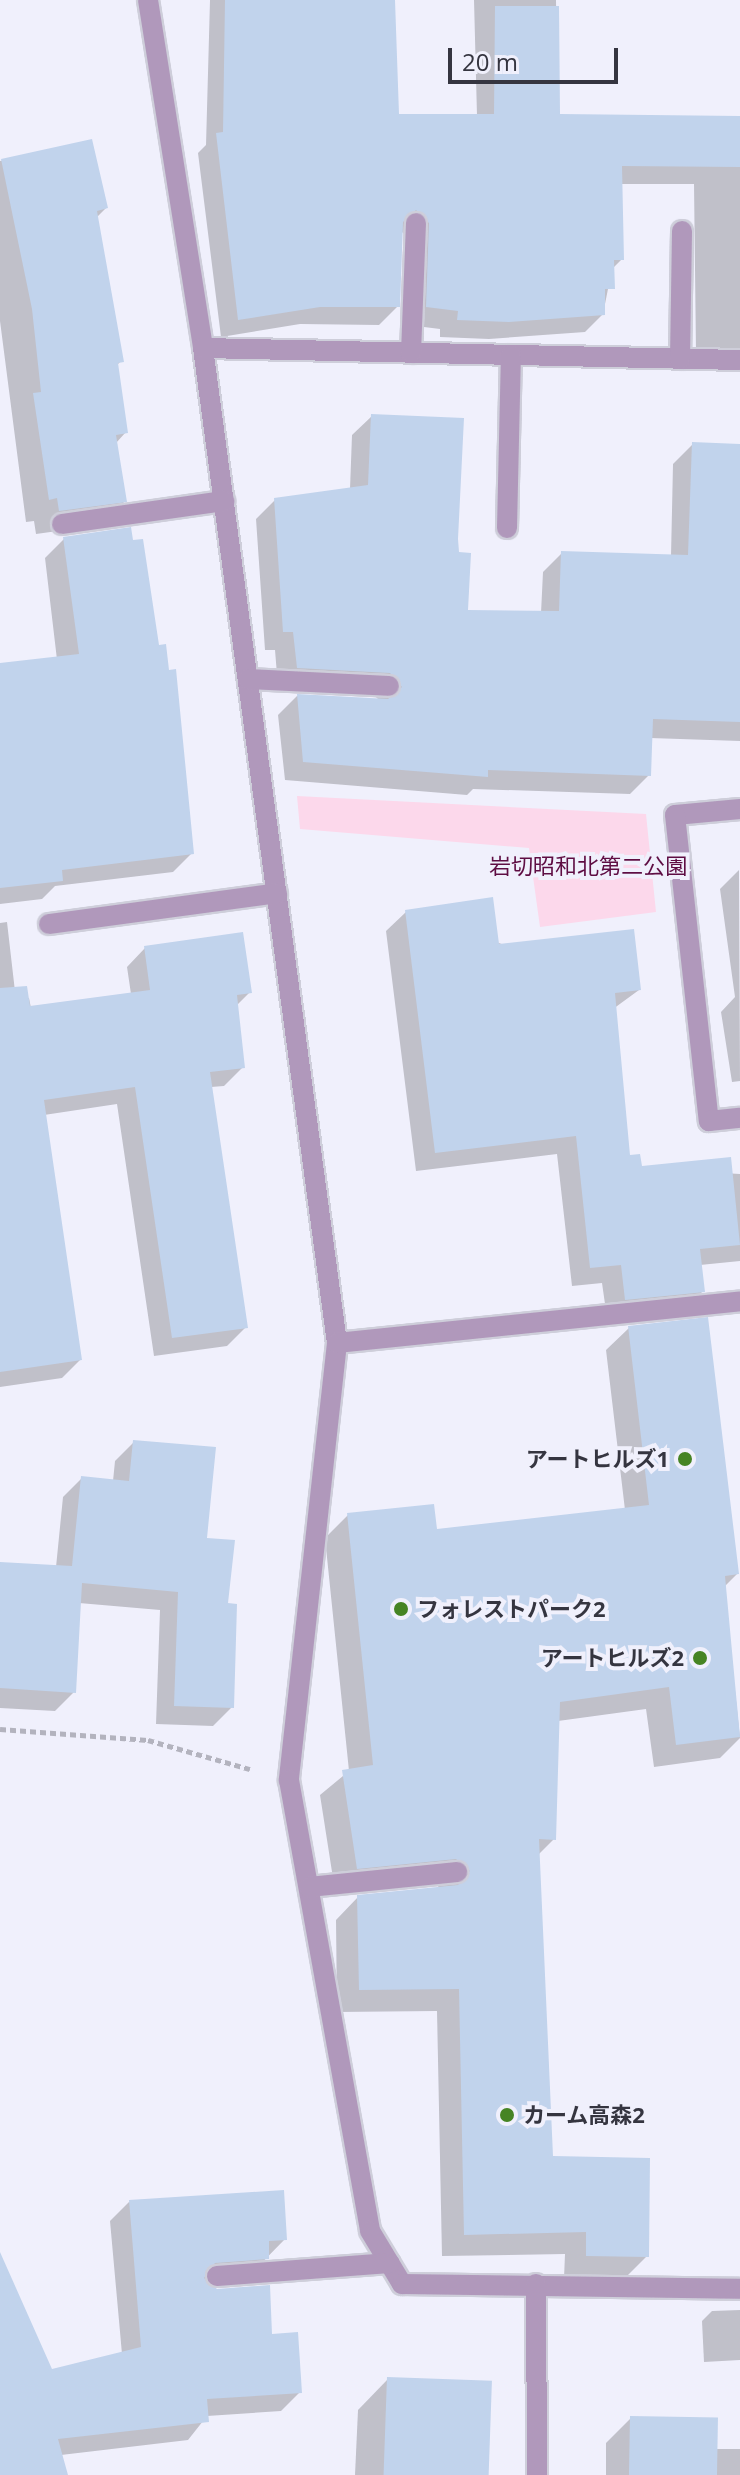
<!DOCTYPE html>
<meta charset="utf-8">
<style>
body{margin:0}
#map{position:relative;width:740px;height:2475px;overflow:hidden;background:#f0f0fc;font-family:"Open Sans","Noto Sans JP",sans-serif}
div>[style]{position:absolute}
.green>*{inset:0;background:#fcd8eb}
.shadow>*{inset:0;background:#0003}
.building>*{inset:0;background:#c1d3ec;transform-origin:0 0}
.path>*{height:5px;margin-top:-2.5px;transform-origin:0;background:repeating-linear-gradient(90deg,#b3b3be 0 6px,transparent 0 10px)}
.roads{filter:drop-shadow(2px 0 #ceceda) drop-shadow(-2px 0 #ceceda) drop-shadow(0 2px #ceceda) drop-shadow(0 -2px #ceceda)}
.minor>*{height:20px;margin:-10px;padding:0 10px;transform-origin:10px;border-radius:10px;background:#b098bb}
.dots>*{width:22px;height:22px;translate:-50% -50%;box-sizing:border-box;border:4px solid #f0f0fc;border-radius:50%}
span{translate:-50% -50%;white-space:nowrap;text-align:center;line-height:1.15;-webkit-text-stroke:8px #f0f0fc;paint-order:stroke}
.park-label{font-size:22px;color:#5e0d43}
.poi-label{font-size:22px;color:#353540;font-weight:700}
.right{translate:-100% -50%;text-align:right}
.left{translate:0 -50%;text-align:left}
.scale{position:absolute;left:448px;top:48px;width:170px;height:36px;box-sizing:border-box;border:4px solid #353540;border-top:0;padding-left:10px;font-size:24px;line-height:28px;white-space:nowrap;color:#353540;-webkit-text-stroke:6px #f0f0fc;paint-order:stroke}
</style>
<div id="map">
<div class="green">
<div style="clip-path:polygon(297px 796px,646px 814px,656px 912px,540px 927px,529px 848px,300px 829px)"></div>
</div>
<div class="shadow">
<div style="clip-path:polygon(210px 0,393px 0,392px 114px,477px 116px,474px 0,556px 0,558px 116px,740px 116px,740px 354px,696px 353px,694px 184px,620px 184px,622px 259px,612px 269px,603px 314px,585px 332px,489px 339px,440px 337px,440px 329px,408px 325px,411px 241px,401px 231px,398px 306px,379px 325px,300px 324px,221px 337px,198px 153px,206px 145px)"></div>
<div style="clip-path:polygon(91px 142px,106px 208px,96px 218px,121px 361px,116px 366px,126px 432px,116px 443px,125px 501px,101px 525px,36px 534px,34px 521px,26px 522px,0 321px,0 161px)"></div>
<div style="clip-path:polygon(372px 416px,456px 539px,466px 612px,541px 613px,543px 572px,562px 553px,671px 556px,673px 464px,692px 445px,740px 446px,740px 741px,650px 738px,649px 775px,630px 794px,473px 789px,467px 795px,285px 780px,278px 715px,297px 696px,379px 700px,370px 691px,278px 687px,275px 650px,265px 650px,256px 519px,275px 500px,350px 489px,352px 435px)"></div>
<div style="clip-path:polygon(64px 539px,157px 647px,192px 853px,173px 872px,55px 886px,42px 899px,0 904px,0 683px,68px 753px,45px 558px)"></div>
<div style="clip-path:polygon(739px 870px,740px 1081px,732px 1082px,721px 1012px,735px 997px,720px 889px)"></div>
<div style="clip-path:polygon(406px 912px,639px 990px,613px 1009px,628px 1157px,640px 1168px,740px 1174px,740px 1261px,700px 1265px,703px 1291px,684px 1310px,607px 1318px,602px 1283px,572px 1286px,557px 1154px,416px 1171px,386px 931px)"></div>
<div style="clip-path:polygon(7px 922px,16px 1000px,29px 998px,31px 1008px,131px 994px,127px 967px,145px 948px,249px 993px,236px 1006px,243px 1067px,224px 1086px,211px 1087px,246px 1327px,227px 1346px,154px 1356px,117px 1104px,44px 1115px,80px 1360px,62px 1378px,0 1387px,0 923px)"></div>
<div style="clip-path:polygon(629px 1328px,737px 1574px,724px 1587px,740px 1738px,720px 1758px,654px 1767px,646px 1709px,558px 1721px,554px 1839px,538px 1855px,551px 2158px,647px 2256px,624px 2279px,564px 2278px,565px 2254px,442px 2256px,437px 2011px,337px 2012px,336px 1920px,358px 1897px,441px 1889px,432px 1881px,335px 1891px,320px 1795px,349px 1771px,325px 1538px,348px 1515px,435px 1531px,625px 1510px,606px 1350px)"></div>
<div style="clip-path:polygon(134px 1442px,204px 1540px,226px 1605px,232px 1707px,213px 1726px,156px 1724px,160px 1610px,79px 1603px,74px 1692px,55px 1711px,0 1708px,0 1564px,56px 1567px,63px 1497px,82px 1478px,113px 1481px,115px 1461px)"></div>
<div style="clip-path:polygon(129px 2202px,285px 2239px,248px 2277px,205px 2281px,270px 2336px,300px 2392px,281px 2411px,207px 2416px,188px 2440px,61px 2455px,67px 2475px,0 2475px,0 2330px,51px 2371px,122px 2354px,110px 2221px)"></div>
<div style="clip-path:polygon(740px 2310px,740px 2360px,704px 2362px,702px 2321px,712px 2311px)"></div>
<div style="clip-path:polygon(388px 2379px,487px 2475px,355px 2475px,358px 2410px)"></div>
<div style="clip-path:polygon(631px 2418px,716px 2449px,740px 2449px,740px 2475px,606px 2475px,606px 2443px)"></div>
</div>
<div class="building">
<div style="clip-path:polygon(225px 0,395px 0,399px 114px,494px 114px,495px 6px,559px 6px,560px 114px,740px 116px,740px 167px,622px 166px,624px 260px,614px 260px,615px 289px,605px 289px,605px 315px,509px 322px,457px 320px,458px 311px,426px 307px,429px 223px,416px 210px,403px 222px,400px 307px,320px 307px,238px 320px,216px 133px,223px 132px)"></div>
<div style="clip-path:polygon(92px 139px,108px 208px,97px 211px,124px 362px,118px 363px,128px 433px,116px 435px,127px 502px,59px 511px,57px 498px,49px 500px,33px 393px,41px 392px,32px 309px,1px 159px)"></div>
<div style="clip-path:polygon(371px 414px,464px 418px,458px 539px,459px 552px,471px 553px,468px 610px,559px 611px,561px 551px,688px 555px,692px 442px,740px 444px,740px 722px,653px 719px,651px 776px,488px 770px,488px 777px,303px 762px,297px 694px,388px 699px,402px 687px,390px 673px,297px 668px,293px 632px,283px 632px,274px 498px,368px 485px)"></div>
<div style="clip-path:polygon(131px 527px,133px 540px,143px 539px,159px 645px,166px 644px,169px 670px,176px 669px,194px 854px,62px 870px,63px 881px,0 888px,0 663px,79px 654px,63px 537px)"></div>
<div style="clip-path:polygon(493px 897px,499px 944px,634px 929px,641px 990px,615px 993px,630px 1155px,640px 1154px,642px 1166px,731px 1157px,740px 1245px,700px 1249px,705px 1292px,625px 1300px,621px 1265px,590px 1268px,576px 1136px,435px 1153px,405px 910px)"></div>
<div style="clip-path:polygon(243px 932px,252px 993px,237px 995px,245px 1068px,210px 1072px,248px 1328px,172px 1338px,135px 1087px,44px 1100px,82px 1360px,0 1372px,0 988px,27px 986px,30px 1006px,150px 990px,144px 946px)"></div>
<div style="clip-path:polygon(708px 1317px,739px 1574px,725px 1576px,740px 1737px,676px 1745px,669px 1687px,560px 1702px,556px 1840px,539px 1839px,553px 2156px,650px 2158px,649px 2257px,586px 2256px,586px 2232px,464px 2235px,459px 1989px,359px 1990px,357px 1895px,458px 1885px,470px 1871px,456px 1859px,357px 1869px,342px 1770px,373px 1765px,347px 1513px,434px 1504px,437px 1529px,649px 1505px,628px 1326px)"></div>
<div style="clip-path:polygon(133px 1440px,216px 1447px,207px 1538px,235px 1540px,228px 1603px,237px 1604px,234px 1708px,174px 1706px,178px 1592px,82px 1583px,76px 1693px,0 1688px,0 1562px,72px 1566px,81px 1476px,129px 1481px)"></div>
<div style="clip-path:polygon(284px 2190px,287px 2240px,269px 2241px,269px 2259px,215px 2263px,204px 2278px,217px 2289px,270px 2285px,272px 2334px,298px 2332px,302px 2393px,207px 2399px,209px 2422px,58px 2439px,68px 2475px,0 2475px,0 2252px,52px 2369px,141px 2347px,129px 2200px)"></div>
<div style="left:387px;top:2377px;width:105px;height:98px;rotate:2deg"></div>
<div style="left:630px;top:2416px;width:88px;height:59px;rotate:1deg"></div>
</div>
<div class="path">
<div style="left:0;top:1729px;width:148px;rotate:4.3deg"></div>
<div style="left:148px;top:1740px;width:106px;rotate:15.9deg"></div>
</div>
<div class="roads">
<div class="minor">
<div style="left:148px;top:0;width:352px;rotate:81deg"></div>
<div style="left:203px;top:348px;width:1004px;rotate:82.33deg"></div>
<div style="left:337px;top:1343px;width:440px;rotate:96.3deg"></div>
<div style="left:289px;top:1780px;width:458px;rotate:79.8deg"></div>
<div style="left:370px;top:2231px;width:62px;rotate:58.9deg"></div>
<div style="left:402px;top:2284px;width:338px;rotate:0.8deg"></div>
<div style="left:203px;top:348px;width:537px;rotate:1.28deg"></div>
<div style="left:411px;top:353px;width:130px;rotate:-87.8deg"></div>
<div style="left:680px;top:359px;width:128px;rotate:-89.1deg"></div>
<div style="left:62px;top:524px;width:164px;rotate:-8.1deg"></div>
<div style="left:507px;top:528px;width:173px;rotate:-88.7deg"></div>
<div style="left:248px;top:679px;width:141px;rotate:2.8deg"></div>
<div style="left:740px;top:809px;width:65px;rotate:174.7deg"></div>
<div style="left:675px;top:815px;width:308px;rotate:83.7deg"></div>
<div style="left:709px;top:1121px;width:31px;rotate:-6deg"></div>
<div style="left:49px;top:924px;width:230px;rotate:-7.7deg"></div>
<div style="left:337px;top:1343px;width:405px;rotate:-5.9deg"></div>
<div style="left:309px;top:1887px;width:149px;rotate:-5.8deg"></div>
<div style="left:217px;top:2276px;width:173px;rotate:-4.3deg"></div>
<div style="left:536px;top:2284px;width:191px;rotate:89.7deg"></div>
</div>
</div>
<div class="dots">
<div style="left:685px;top:1459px;background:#468424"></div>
<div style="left:401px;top:1609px;background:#468424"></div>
<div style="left:700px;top:1658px;background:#468424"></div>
<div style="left:507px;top:2115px;background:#468424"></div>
</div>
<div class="park-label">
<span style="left:588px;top:866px">岩切昭和北第二公園</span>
</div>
<div class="poi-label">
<span class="right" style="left:669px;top:1459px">アートヒルズ1</span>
<span class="left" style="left:417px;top:1609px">フォレストパーク2</span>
<span class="right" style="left:684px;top:1658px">アートヒルズ2</span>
<span class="left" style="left:523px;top:2115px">カーム高森2</span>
</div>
<div class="scale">20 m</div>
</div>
